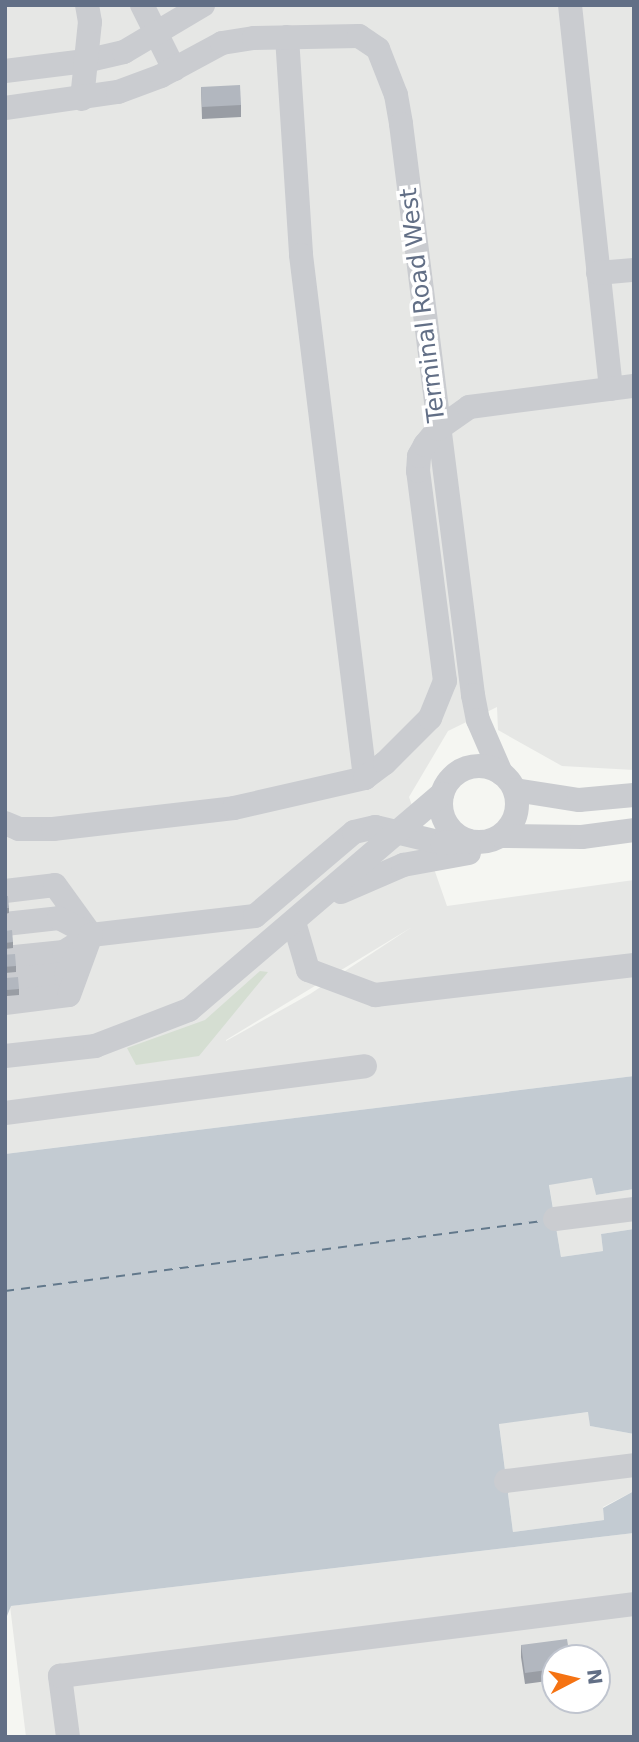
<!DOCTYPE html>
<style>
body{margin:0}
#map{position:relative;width:639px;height:1742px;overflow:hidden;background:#f5f6f2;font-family:"DejaVu Sans",sans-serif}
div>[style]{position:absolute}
.built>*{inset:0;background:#e6e7e5}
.green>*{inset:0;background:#d5ded2}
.water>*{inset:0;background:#c3cbd2}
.ferry>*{height:2px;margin-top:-1px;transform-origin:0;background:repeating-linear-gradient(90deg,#62788b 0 9px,transparent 0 16px)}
.minor>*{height:24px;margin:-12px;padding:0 12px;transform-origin:12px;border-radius:12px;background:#caccd0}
.minor>.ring{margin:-12px;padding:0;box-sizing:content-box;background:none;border:24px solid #caccd0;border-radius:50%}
.wall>*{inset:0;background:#999da4}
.building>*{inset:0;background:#b2b7bf;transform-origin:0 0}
span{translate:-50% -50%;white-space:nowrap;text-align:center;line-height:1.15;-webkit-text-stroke:7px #fff;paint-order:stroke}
.street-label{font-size:24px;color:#626f86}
.frame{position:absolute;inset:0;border:7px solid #626f86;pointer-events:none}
.north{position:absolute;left:541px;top:1644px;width:70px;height:70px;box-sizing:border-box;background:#fff;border:2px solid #c0c5cf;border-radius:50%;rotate:83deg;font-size:19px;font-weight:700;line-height:28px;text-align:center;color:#626f86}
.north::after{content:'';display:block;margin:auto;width:24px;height:32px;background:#f57313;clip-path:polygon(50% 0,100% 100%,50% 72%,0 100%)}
</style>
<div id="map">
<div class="built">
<div style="clip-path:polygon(evenodd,5px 5px,634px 5px,634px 770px,562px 766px,498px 730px,497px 707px,448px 731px,409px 797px,447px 906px,634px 880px,634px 1076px,5px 1154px,5px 5px,412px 927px,310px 994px,226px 1041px,226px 1040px,412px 927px)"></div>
<div style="clip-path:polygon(593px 1178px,596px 1195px,634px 1189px,634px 1229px,601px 1234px,603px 1251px,561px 1257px,549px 1184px)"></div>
<div style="clip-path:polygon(589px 1412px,590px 1426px,634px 1434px,634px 1491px,603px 1507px,604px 1520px,513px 1532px,499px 1423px)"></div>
<div style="clip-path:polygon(evenodd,634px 1533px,634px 1737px,26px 1737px,10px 1606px,634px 1533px,555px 1658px,597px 1658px,597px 1700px,555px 1700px,555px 1658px)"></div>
</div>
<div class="green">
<div style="clip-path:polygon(260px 971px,268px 972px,199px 1056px,136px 1065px,127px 1048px,205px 1020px)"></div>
</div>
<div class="water">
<div style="clip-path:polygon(634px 1076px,634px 1189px,596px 1195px,592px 1178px,549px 1185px,561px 1257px,603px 1251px,601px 1234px,634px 1229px,634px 1434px,590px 1426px,588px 1412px,499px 1424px,513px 1532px,604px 1520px,603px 1508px,634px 1491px,634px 1533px,11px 1606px,5px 1621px,5px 1154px)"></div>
</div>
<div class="ferry">
<div style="left:5px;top:1291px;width:542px;rotate:-7.43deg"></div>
</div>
<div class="minor">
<div style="left:142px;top:5px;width:72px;rotate:63.4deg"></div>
<div style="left:570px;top:5px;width:386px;rotate:83.9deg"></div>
<div style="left:287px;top:37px;width:218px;rotate:86.3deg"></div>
<div style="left:301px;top:255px;width:527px;rotate:83.02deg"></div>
<div style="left:5px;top:71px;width:81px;rotate:-7.1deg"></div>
<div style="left:85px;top:61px;width:40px;rotate:-13deg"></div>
<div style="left:124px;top:52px;width:92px;rotate:-30.7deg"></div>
<div style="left:82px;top:99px;width:77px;rotate:-84.1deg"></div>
<div style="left:90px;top:22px;width:17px;rotate:-100deg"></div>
<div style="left:5px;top:108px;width:114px;rotate:-8.1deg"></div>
<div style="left:118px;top:92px;width:46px;rotate:-20.4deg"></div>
<div style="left:161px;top:76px;width:69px;rotate:-28.4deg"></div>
<div style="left:222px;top:43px;width:32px;rotate:-9deg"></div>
<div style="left:254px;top:38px;width:105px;rotate:-1.1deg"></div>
<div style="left:359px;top:36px;width:23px;rotate:34deg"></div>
<div style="left:378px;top:49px;width:49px;rotate:68.6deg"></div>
<div style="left:396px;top:95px;width:29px;rotate:80deg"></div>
<div style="left:401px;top:124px;width:576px;rotate:82.81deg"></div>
<div style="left:473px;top:695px;width:25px;rotate:79deg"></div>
<div style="left:478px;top:720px;width:58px;rotate:66.5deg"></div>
<div style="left:598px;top:273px;width:36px;rotate:-5deg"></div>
<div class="ring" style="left:441px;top:766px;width:52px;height:52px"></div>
<div style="left:515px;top:790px;width:65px;rotate:8.9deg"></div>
<div style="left:579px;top:800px;width:55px;rotate:-5.2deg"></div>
<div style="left:5px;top:823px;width:15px;rotate:23deg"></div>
<div style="left:19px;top:829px;width:34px"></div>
<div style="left:53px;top:829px;width:182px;rotate:-6.6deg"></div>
<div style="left:234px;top:808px;width:134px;rotate:-12.9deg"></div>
<div style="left:365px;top:778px;width:25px;rotate:-37deg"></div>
<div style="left:385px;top:763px;width:64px;rotate:-45deg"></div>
<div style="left:430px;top:718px;width:40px;rotate:-68deg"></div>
<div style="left:445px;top:681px;width:212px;rotate:-97.3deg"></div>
<div style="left:418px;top:471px;width:15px;rotate:-86deg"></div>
<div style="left:419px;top:456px;width:13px;rotate:-61deg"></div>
<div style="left:425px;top:445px;width:21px;rotate:-51deg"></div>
<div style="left:438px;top:429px;width:38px;rotate:-35deg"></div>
<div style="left:469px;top:407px;width:166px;rotate:-7.3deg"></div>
<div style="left:501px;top:836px;width:81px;rotate:0.7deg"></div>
<div style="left:582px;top:837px;width:52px;rotate:-7.7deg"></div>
<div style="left:5px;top:891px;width:50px;rotate:-6.8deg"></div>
<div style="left:55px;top:885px;width:62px;rotate:54.2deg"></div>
<div style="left:341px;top:892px;width:68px;rotate:-23.5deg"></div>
<div style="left:403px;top:865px;width:67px;rotate:-10.3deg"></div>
<div style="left:294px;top:922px;width:50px;rotate:73.7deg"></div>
<div style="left:308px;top:970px;width:72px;rotate:20.5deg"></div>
<div style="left:375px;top:995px;width:261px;rotate:-6.6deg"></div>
<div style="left:5px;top:924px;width:54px;rotate:-6.3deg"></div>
<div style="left:59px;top:918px;width:32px;rotate:28deg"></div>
<div style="left:5px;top:958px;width:59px;rotate:-5.8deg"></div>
<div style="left:64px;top:952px;width:32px;rotate:-32deg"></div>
<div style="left:91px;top:935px;width:165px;rotate:-6.6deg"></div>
<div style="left:255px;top:916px;width:130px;rotate:-40.3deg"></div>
<div style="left:354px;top:832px;width:22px;rotate:-13deg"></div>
<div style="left:375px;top:827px;width:69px;rotate:13.4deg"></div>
<div style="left:442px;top:843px;width:27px;rotate:-4deg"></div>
<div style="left:5px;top:980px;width:61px;rotate:-5.6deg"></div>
<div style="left:66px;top:974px;width:24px;rotate:-57deg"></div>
<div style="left:5px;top:1003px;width:64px;rotate:-7.1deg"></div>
<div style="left:69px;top:995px;width:64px;rotate:-69.9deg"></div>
<div style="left:5px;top:1056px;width:91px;rotate:-6.3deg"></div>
<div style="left:95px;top:1046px;width:101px;rotate:-21deg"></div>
<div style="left:189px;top:1010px;width:333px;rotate:-40.5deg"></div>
<div style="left:5px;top:1113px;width:363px;rotate:-7.4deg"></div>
<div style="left:555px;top:1219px;width:80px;rotate:-7.2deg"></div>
<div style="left:506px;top:1481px;width:129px;rotate:-7.1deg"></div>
<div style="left:68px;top:1737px;width:62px;rotate:-97.5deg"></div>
<div style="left:60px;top:1676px;width:578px;rotate:-7.15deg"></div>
</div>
<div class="wall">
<div style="clip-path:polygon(201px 87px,241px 105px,241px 117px,202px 119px)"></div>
<div style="clip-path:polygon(5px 896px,9px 908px,9px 913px,5px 914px)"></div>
<div style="clip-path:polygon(5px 931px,13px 942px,13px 948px,5px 949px)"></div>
<div style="clip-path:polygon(5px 955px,16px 966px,16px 972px,5px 973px)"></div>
<div style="clip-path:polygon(6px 979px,19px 989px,19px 995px,7px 996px)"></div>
<div style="clip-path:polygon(521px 1645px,555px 1658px,555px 1680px,525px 1684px,521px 1657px)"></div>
</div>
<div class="building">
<div style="left:240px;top:85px;width:20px;height:39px;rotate:87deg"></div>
<div style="clip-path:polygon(5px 896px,8px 896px,9px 908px,5px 908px)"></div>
<div style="clip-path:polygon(12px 930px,13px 942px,5px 943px,5px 931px)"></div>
<div style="left:15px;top:954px;width:12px;height:10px;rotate:85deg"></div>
<div style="left:18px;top:977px;width:12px;height:12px;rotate:85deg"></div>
<div style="clip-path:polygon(567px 1639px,570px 1658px,555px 1658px,555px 1669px,525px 1673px,521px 1645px)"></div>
</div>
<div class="street-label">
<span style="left:423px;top:305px;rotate:-97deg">Terminal Road West</span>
</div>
<div class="frame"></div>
<div class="north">N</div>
</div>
